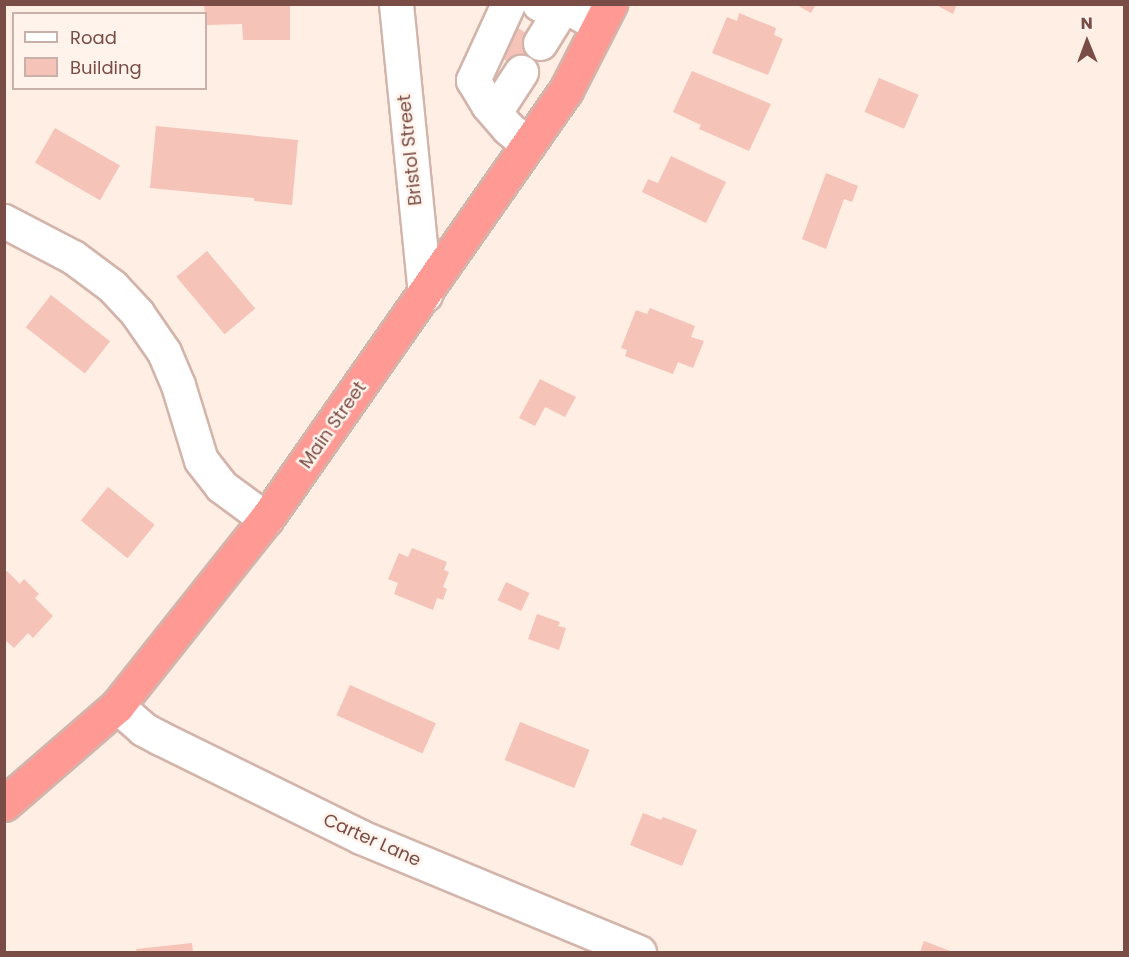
<!DOCTYPE html>
<style>
body{margin:0}
#map{position:relative;width:1129px;height:957px;overflow:hidden;background:#feeee3;font-family:Poppins,sans-serif}
div>[style]{position:absolute}
.building>*{inset:0;background:#f6c3b8;transform-origin:0 0}
.roads{filter:drop-shadow(2px 0 #d3b4ab) drop-shadow(-2px 0 #d3b4ab) drop-shadow(0 2px #d3b4ab) drop-shadow(0 -2px #d3b4ab)}
.minor>*{height:33px;margin:-16.5px;padding:0 16.5px;transform-origin:16.5px;border-radius:16.5px;background:#fff}
.highway>*{height:33px;margin:-16.5px;padding:0 16.5px;transform-origin:16.5px;border-radius:16.5px;background:#fe9994}
span{translate:-50% -50%;white-space:nowrap;text-align:center;line-height:1.15;-webkit-text-stroke:5px #fff3eb;paint-order:stroke}
.street-label{font-size:18px;color:#794d46}
.frame{position:absolute;inset:0;border:6px solid #794d46;pointer-events:none}
.legend{position:absolute;left:12px;top:12px;width:195px;height:78px;box-sizing:border-box;background:#fff3eb;border:2px solid #c9b1a9;margin:0;padding:8px 10px;list-style:none;font-size:18px;color:#794d46}
.legend li{display:flex;align-items:center;gap:12px;height:30px}
.legend b{width:30px;border:2px solid #c9b1a9}
.north{position:absolute;left:1057px;top:12px;width:60px;height:60px;-webkit-text-stroke:4px #fff3eb;paint-order:stroke;rotate:359deg;font-size:16px;font-weight:700;line-height:24px;text-align:center;color:#794d46}
.north::after{content:'';display:block;margin:auto;width:21px;height:27px;background:#794d46;clip-path:polygon(50% 0,100% 100%,50% 72%,0 100%)}
</style>
<div id="map">
<div class="building">
<div style="clip-path:polygon(204px 4px,290px 4px,290px 40px,243px 40px,242px 24px,206px 25px)"></div>
<div style="clip-path:polygon(795px 4px,816px 4px,811px 13px)"></div>
<div style="clip-path:polygon(934px 4px,957px 4px,953px 14px)"></div>
<div style="clip-path:polygon(739px 13px,776px 28px,774px 35px,783px 39px,768px 75px,712px 53px,727px 17px,737px 21px)"></div>
<div style="left:515px;top:26px;width:35px;height:34px;rotate:33deg"></div>
<div style="clip-path:polygon(692px 71px,771px 104px,749px 151px,699px 129px,701px 125px,673px 112px)"></div>
<div style="left:879px;top:78px;width:43px;height:37px;rotate:23deg"></div>
<div style="clip-path:polygon(156px 126px,298px 140px,292px 205px,254px 201px,254px 198px,150px 188px)"></div>
<div style="left:55px;top:128px;width:75px;height:40px;rotate:30deg"></div>
<div style="clip-path:polygon(671px 156px,726px 182px,706px 223px,642px 192px,648px 179px,658px 183px)"></div>
<div style="clip-path:polygon(826px 173px,858px 186px,852px 202px,844px 199px,826px 249px,802px 239px)"></div>
<div style="left:207px;top:251px;width:75px;height:40px;rotate:50deg"></div>
<div style="left:51px;top:295px;width:75px;height:41px;rotate:38deg"></div>
<div style="clip-path:polygon(650px 308px,695px 326px,691px 337px,704px 341px,693px 368px,678px 362px,673px 374px,625px 356px,627px 350px,621px 348px,636px 310px,647px 314px)"></div>
<div style="clip-path:polygon(540px 379px,576px 397px,565px 417px,545px 407px,535px 426px,519px 418px)"></div>
<div style="left:108px;top:487px;width:60px;height:43px;rotate:39deg"></div>
<div style="clip-path:polygon(412px 548px,447px 562px,444px 570px,449px 572px,443px 587px,447px 589px,443px 600px,437px 598px,433px 610px,394px 594px,398px 583px,388px 579px,399px 553px,408px 557px)"></div>
<div style="clip-path:polygon(7px 571px,20px 584px,24px 579px,39px 594px,35px 598px,53px 616px,33px 638px,28px 633px,14px 648px,4px 639px,4px 574px)"></div>
<div style="left:506px;top:582px;width:26px;height:20px;rotate:25deg"></div>
<div style="clip-path:polygon(537px 614px,560px 622px,558px 626px,566px 628px,559px 650px,528px 639px)"></div>
<div style="left:350px;top:685px;width:94px;height:33px;rotate:24deg"></div>
<div style="left:520px;top:722px;width:75px;height:41px;rotate:22deg"></div>
<div style="clip-path:polygon(643px 813px,661px 820px,663px 817px,697px 830px,682px 866px,630px 845px)"></div>
<div style="clip-path:polygon(924px 941px,953px 952px,920px 952px)"></div>
<div style="clip-path:polygon(192px 943px,193px 952px,137px 952px,136px 949px)"></div>
</div>
<div class="roads">
<div class="minor">
<div style="left:396px;top:4px;width:292px;rotate:84.3deg"></div>
<div style="left:508px;top:4px;width:84px;rotate:114.7deg"></div>
<div style="left:473px;top:80px;width:29px;rotate:59deg"></div>
<div style="left:488px;top:105px;width:30px;rotate:49deg"></div>
<div style="left:508px;top:128px;width:26px;rotate:40deg"></div>
<div style="left:539px;top:4px;width:38px;rotate:12deg"></div>
<div style="left:576px;top:12px;width:26px;rotate:29deg"></div>
<div style="left:540px;top:43px;width:40px;rotate:-58deg"></div>
<div style="left:495px;top:112px;width:48px;rotate:-57deg"></div>
<div style="left:4px;top:221px;width:78px;rotate:27.6deg"></div>
<div style="left:73px;top:257px;width:49px;rotate:36.6deg"></div>
<div style="left:112px;top:286px;width:37px;rotate:47deg"></div>
<div style="left:137px;top:313px;width:47px;rotate:55.3deg"></div>
<div style="left:164px;top:352px;width:36px;rotate:67deg"></div>
<div style="left:178px;top:385px;width:78px;rotate:73deg"></div>
<div style="left:201px;top:460px;width:33px;rotate:52deg"></div>
<div style="left:221px;top:486px;width:56px;rotate:36.3deg"></div>
<div style="left:117px;top:706px;width:35px;rotate:41deg"></div>
<div style="left:143px;top:729px;width:19px;rotate:28deg"></div>
<div style="left:160px;top:738px;width:224px;rotate:26.2deg"></div>
<div style="left:361px;top:837px;width:301px;rotate:22.5deg"></div>
</div>
<div class="highway">
<div style="left:4px;top:804px;width:150px;rotate:-40.9deg"></div>
<div style="left:117px;top:706px;width:239px;rotate:-51.5deg"></div>
<div style="left:266px;top:519px;width:523px;rotate:-55.03deg"></div>
<div style="left:566px;top:90px;width:97px;rotate:-62.9deg"></div>
</div>
</div>
<div class="street-label">
<span style="left:410px;top:150px;rotate:-96deg">Bristol Street</span>
<span style="left:333px;top:425px;rotate:-55deg">Main Street</span>
<span style="left:372px;top:840px;rotate:24deg">Carter Lane</span>
</div>
<div class="frame"></div>
<ul class="legend">
<li><b style="height:8px;background:#fff"></b>Road</li>
<li><b style="height:16px;background:#f6c3b8"></b>Building</li>
</ul>
<div class="north">N</div>
</div>
